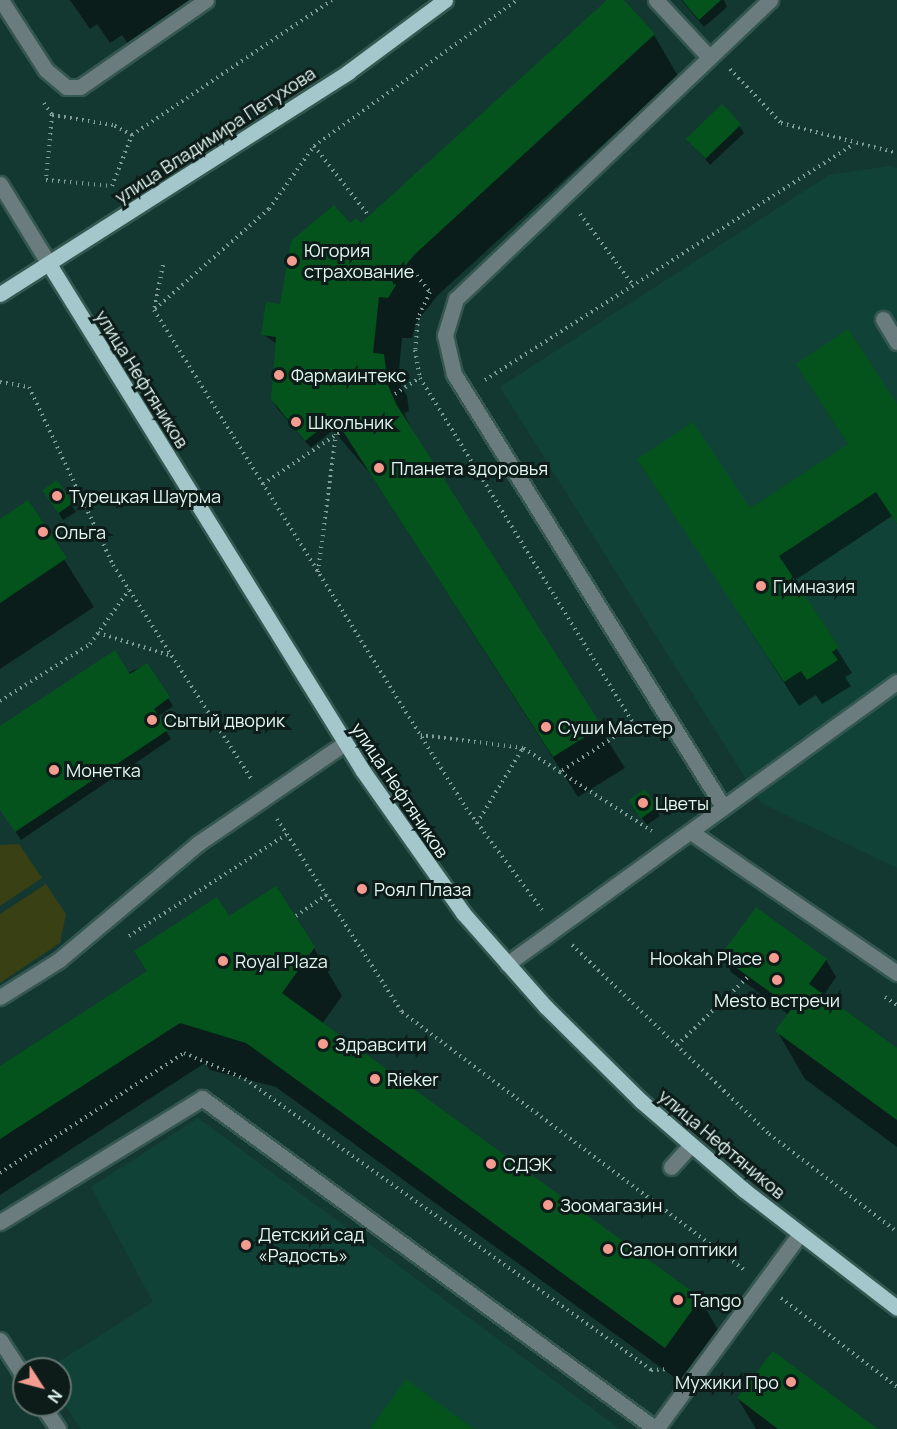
<!DOCTYPE html>
<meta charset="utf-8">
<style>
body{margin:0}
#map{position:relative;width:897px;height:1429px;overflow:hidden;background:#133831;font-family:Manrope,sans-serif}
div>[style]{position:absolute}
.built>*{inset:0;background:#104238}
.green>*{inset:0;background:#394014}
.shadow>*{inset:0;background:#0007}
.building>*{inset:0;background:#04531d;transform-origin:0 0}
.path>*{height:4px;margin-top:-2px;transform-origin:0;background:repeating-linear-gradient(90deg,#819d97 0 1.5px,transparent 0 6px)}
.roads{filter:drop-shadow(2px 0 #345750) drop-shadow(-2px 0 #345750) drop-shadow(0 2px #345750) drop-shadow(0 -2px #345750)}
.minor>*{height:15px;margin:-7.5px;padding:0 7.5px;transform-origin:7.5px;border-radius:7.5px;background:#6b7c7e}
.major>*{height:15px;margin:-7.5px;padding:0 7.5px;transform-origin:7.5px;border-radius:7.5px;background:#a4c7cc}
.dots>*{width:16px;height:16px;translate:-50% -50%;box-sizing:border-box;border:3px solid #0d1c19;border-radius:50%}
span{translate:-50% -50%;white-space:nowrap;text-align:center;line-height:1.15;-webkit-text-stroke:6px #0d1c19;paint-order:stroke}
.street-label{font-size:18px;color:#e3f7f1}
.poi-label{font-size:18px;color:#e3f7f1}
.left{translate:0 -50%;text-align:left}
.right{translate:-100% -50%;text-align:right}
.north{position:absolute;left:12px;top:1357px;width:60px;height:60px;box-sizing:border-box;background:#0d1c19;border:2px solid #63746f;border-radius:50%;rotate:126deg;font-size:16px;font-weight:700;line-height:24px;text-align:center;color:#e3f7f1}
.north::after{content:'';display:block;margin:auto;width:21px;height:27px;background:#f59c90;clip-path:polygon(50% 0,100% 100%,50% 72%,0 100%)}
</style>
<div id="map">
<div class="built">
<div style="clip-path:polygon(888px 166px,897px 168px,897px 868px,761px 803px,500px 387px,829px 175px)"></div>
<div style="clip-path:polygon(198px 1118px,620px 1429px,81px 1429px,60px 1398px,60px 1369px,47px 1369px,153px 1302px,91px 1187px)"></div>
</div>
<div class="green">
<div style="clip-path:polygon(19px 844px,42px 878px,0 906px,0 845px)"></div>
<div style="clip-path:polygon(46px 884px,66px 914px,60px 943px,0 983px,0 914px)"></div>
</div>
<div class="shadow">
<div style="clip-path:polygon(70px 0,205px 0,152px 38px,148px 31px,129px 45px,122px 35px,110px 43px,97px 24px,90px 29px)"></div>
<div style="clip-path:polygon(609px 0,622px 0,654px 35px,678px 76px,437px 296px,416px 323px,412px 338px,402px 338px,398px 380px,407px 396px,409px 411px,404px 413px,413px 432px,625px 768px,578px 797px,373px 477px,333px 430px,311px 448px,277px 408px,272px 399px,277px 344px,263px 334px,350px 225px,360px 225px)"></div>
<div style="clip-path:polygon(681px 0,724px 0,727px 7px,704px 27px)"></div>
<div style="clip-path:polygon(739px 125px,744px 133px,710px 165px,688px 138px)"></div>
<div style="clip-path:polygon(798px 365px,897px 407px,897px 524px,892px 516px,794px 581px,852px 673px,845px 677px,851px 686px,822px 704px,816px 695px,799px 706px,639px 459px,749px 510px,849px 445px)"></div>
<div style="clip-path:polygon(49px 498px,71px 504px,76px 512px,63px 520px)"></div>
<div style="clip-path:polygon(28px 502px,94px 607px,0 669px,0 521px)"></div>
<div style="clip-path:polygon(146px 665px,173px 706px,157px 717px,171px 739px,21px 840px,0 808px,0 728px)"></div>
<div style="clip-path:polygon(644px 791px,660px 816px,647px 825px,635px 808px)"></div>
<div style="clip-path:polygon(229px 918px,314px 948px,342px 996px,322px 1024px,700px 1299px,724px 1340px,689px 1388px,276px 1087px,210px 1070px,205px 1063px,0 1195px,0 1068px)"></div>
<div style="clip-path:polygon(722px 956px,826px 960px,836px 977px,823px 996px,897px 1050px,897px 1147px,805px 1079px,777px 1031px,789px 1015px,732px 973px)"></div>
<div style="clip-path:polygon(738px 1399px,876px 1429px,756px 1429px)"></div>
</div>
<div class="building">
<div style="clip-path:polygon(607px 0,624px 0,655px 34px,414px 255px,392px 282px,396px 285px,388px 298px,379px 297px,373px 353px,384px 354px,386px 369px,382px 371px,396px 404px,602px 726px,553px 757px,337px 422px,329px 422px,305px 441px,271px 399px,276px 337px,261px 335px,266px 302px,280px 304px,291px 241px,334px 205px,350px 223px,356px 218px,361px 223px)"></div>
<div style="clip-path:polygon(682px 0,721px 0,699px 20px)"></div>
<div style="left:722px;top:104px;width:28px;height:50px;rotate:46deg"></div>
<div style="clip-path:polygon(848px 329px,897px 404px,897px 524px,876px 492px,779px 556px,839px 647px,832px 652px,838px 660px,807px 680px,801px 671px,784px 682px,637px 459px,693px 422px,750px 508px,848px 444px,796px 364px)"></div>
<div style="left:57px;top:480px;width:28px;height:18px;rotate:55deg"></div>
<div style="clip-path:polygon(28px 500px,67px 558px,0 603px,0 519px)"></div>
<div style="clip-path:polygon(115px 650px,130px 674px,147px 663px,170px 697px,154px 709px,168px 730px,15px 832px,0 810px,0 726px)"></div>
<div style="left:645px;top:789px;width:22px;height:20px;rotate:56deg"></div>
<div style="clip-path:polygon(276px 886px,315px 947px,282px 993px,701px 1298px,665px 1348px,246px 1043px,180px 1023px,0 1139px,0 1066px,147px 971px,134px 951px,217px 897px,229px 916px)"></div>
<div style="clip-path:polygon(756px 907px,827px 959px,809px 984px,897px 1048px,897px 1120px,775px 1031px,792px 1008px,720px 956px)"></div>
<div style="clip-path:polygon(773px 1351px,878px 1429px,778px 1429px,737px 1398px)"></div>
<div style="clip-path:polygon(406px 1379px,474px 1429px,370px 1429px)"></div>
</div>
<div class="path">
<div style="left:730px;top:69px;width:74px;rotate:46.6deg"></div>
<div style="left:781px;top:123px;width:120px;rotate:14.5deg"></div>
<div style="left:44px;top:103px;width:14px;rotate:56deg"></div>
<div style="left:132px;top:135px;width:21px;rotate:-152deg"></div>
<div style="left:113px;top:125px;width:62px;rotate:-170.7deg"></div>
<div style="left:52px;top:115px;width:65px;rotate:95.3deg"></div>
<div style="left:46px;top:180px;width:66px;rotate:5.2deg"></div>
<div style="left:112px;top:186px;width:55px;rotate:-68.6deg"></div>
<div style="left:132px;top:135px;width:241px;rotate:-34deg"></div>
<div style="left:314px;top:146px;width:89px;rotate:51.8deg"></div>
<div style="left:580px;top:214px;width:89px;rotate:53.3deg"></div>
<div style="left:163px;top:265px;width:46px;rotate:101.3deg"></div>
<div style="left:154px;top:310px;width:588px;rotate:57.93deg"></div>
<div style="left:466px;top:808px;width:127px;rotate:53.3deg"></div>
<div style="left:409px;top:266px;width:33px;rotate:51deg"></div>
<div style="left:430px;top:292px;width:29px;rotate:115deg"></div>
<div style="left:418px;top:318px;width:32px;rotate:95deg"></div>
<div style="left:415px;top:350px;width:28px;rotate:80deg"></div>
<div style="left:420px;top:378px;width:407px;rotate:58.3deg"></div>
<div style="left:634px;top:724px;width:88px;rotate:147deg"></div>
<div style="left:560px;top:772px;width:44px;rotate:-147deg"></div>
<div style="left:523px;top:748px;width:103px;rotate:-172.7deg"></div>
<div style="left:155px;top:309px;width:152px;rotate:-41.3deg"></div>
<div style="left:269px;top:209px;width:77px;rotate:-54.5deg"></div>
<div style="left:314px;top:146px;width:250px;rotate:-35.7deg"></div>
<div style="left:485px;top:380px;width:438px;rotate:-32.6deg"></div>
<div style="left:0;top:382px;width:29px;rotate:10deg"></div>
<div style="left:29px;top:387px;width:197px;rotate:64.7deg"></div>
<div style="left:113px;top:565px;width:256px;rotate:57.1deg"></div>
<div style="left:395px;top:394px;width:30px;rotate:-33deg"></div>
<div style="left:263px;top:484px;width:97px;rotate:-34deg"></div>
<div style="left:318px;top:572px;width:139px;rotate:-82.6deg"></div>
<div style="left:98px;top:633px;width:77px;rotate:17.3deg"></div>
<div style="left:0;top:701px;width:107px;rotate:-32.3deg"></div>
<div style="left:90px;top:644px;width:67px;rotate:-54.2deg"></div>
<div style="left:560px;top:772px;width:109px;rotate:32.7deg"></div>
<div style="left:277px;top:819px;width:230px;rotate:57.1deg"></div>
<div style="left:402px;top:1012px;width:428px;rotate:37deg"></div>
<div style="left:477px;top:823px;width:88px;rotate:-58.5deg"></div>
<div style="left:296px;top:916px;width:37px;rotate:-35deg"></div>
<div style="left:129px;top:936px;width:188px;rotate:-32.8deg"></div>
<div style="left:572px;top:945px;width:273px;rotate:43.8deg"></div>
<div style="left:769px;top:1134px;width:161px;rotate:37.4deg"></div>
<div style="left:885px;top:997px;width:14px;rotate:34deg"></div>
<div style="left:677px;top:1045px;width:100px;rotate:-43.8deg"></div>
<div style="left:0;top:1173px;width:220px;rotate:-33.1deg"></div>
<div style="left:184px;top:1053px;width:66px;rotate:23.1deg"></div>
<div style="left:245px;top:1079px;width:500px;rotate:35.6deg"></div>
<div style="left:651px;top:1370px;width:18px;rotate:-3deg"></div>
<div style="left:781px;top:1298px;width:146px;rotate:37.5deg"></div>
</div>
<div class="roads">
<div class="minor">
<div style="left:1px;top:0;width:83px;rotate:57.3deg"></div>
<div style="left:46px;top:70px;width:26px;rotate:40deg"></div>
<div style="left:66px;top:87px;width:14px"></div>
<div style="left:80px;top:87px;width:153px;rotate:-34.6deg"></div>
<div style="left:656px;top:0;width:78px;rotate:47.1deg"></div>
<div style="left:0;top:184px;width:94px;rotate:58.5deg"></div>
<div style="left:883px;top:319px;width:27px;rotate:59deg"></div>
<div style="left:722px;top:805px;width:508px;rotate:-121.87deg"></div>
<div style="left:454px;top:374px;width:40px;rotate:-103deg"></div>
<div style="left:445px;top:335px;width:38px;rotate:-73deg"></div>
<div style="left:456px;top:299px;width:434px;rotate:-43.6deg"></div>
<div style="left:691px;top:832px;width:250px;rotate:34.4deg"></div>
<div style="left:507px;top:964px;width:481px;rotate:-35.9deg"></div>
<div style="left:0;top:997px;width:70px;rotate:-32.1deg"></div>
<div style="left:59px;top:960px;width:180px;rotate:-40deg"></div>
<div style="left:197px;top:844px;width:179px;rotate:-34.3deg"></div>
<div style="left:671px;top:1167px;width:28px;rotate:-48deg"></div>
<div style="left:0;top:1222px;width:237px;rotate:-31.5deg"></div>
<div style="left:202px;top:1098px;width:558px;rotate:36.11deg"></div>
<div style="left:0;top:1340px;width:44px;rotate:57deg"></div>
<div style="left:42px;top:1405px;width:29px;rotate:56deg"></div>
<div style="left:656px;top:1429px;width:241px;rotate:-53.6deg"></div>
</div>
<div class="major">
<div style="left:49px;top:264px;width:596px;rotate:58.23deg"></div>
<div style="left:363px;top:771px;width:174px;rotate:54.8deg"></div>
<div style="left:463px;top:913px;width:125px;rotate:48.6deg"></div>
<div style="left:546px;top:1007px;width:134px;rotate:44.7deg"></div>
<div style="left:641px;top:1101px;width:136px;rotate:40.8deg"></div>
<div style="left:744px;top:1190px;width:193px;rotate:37.6deg"></div>
<div style="left:0;top:294px;width:413px;rotate:-32.5deg"></div>
<div style="left:348px;top:72px;width:121px;rotate:-36.6deg"></div>
</div>
</div>
<div class="dots">
<div style="left:292px;top:261px;background:#f59c90"></div>
<div style="left:279px;top:375px;background:#f59c90"></div>
<div style="left:296px;top:422px;background:#f59c90"></div>
<div style="left:379px;top:468px;background:#f59c90"></div>
<div style="left:57px;top:496px;background:#f59c90"></div>
<div style="left:43px;top:532px;background:#f59c90"></div>
<div style="left:761px;top:586px;background:#f59c90"></div>
<div style="left:152px;top:720px;background:#f59c90"></div>
<div style="left:546px;top:727px;background:#f59c90"></div>
<div style="left:54px;top:770px;background:#f59c90"></div>
<div style="left:643px;top:803px;background:#f59c90"></div>
<div style="left:362px;top:889px;background:#f59c90"></div>
<div style="left:774px;top:958px;background:#f59c90"></div>
<div style="left:223px;top:961px;background:#f59c90"></div>
<div style="left:777px;top:980px;background:#f59c90"></div>
<div style="left:323px;top:1044px;background:#f59c90"></div>
<div style="left:375px;top:1079px;background:#f59c90"></div>
<div style="left:491px;top:1164px;background:#f59c90"></div>
<div style="left:548px;top:1205px;background:#f59c90"></div>
<div style="left:246px;top:1245px;background:#f59c90"></div>
<div style="left:608px;top:1249px;background:#f59c90"></div>
<div style="left:678px;top:1300px;background:#f59c90"></div>
<div style="left:791px;top:1382px;background:#f59c90"></div>
</div>
<div class="street-label">
<span style="left:215px;top:135px;rotate:-33deg">улица Владимира Петухова</span>
<span style="left:142px;top:379px;rotate:58deg">улица Нефтяников</span>
<span style="left:400px;top:790px;rotate:56deg">улица Нефтяников</span>
<span style="left:722px;top:1144px;rotate:40deg">улица Нефтяников</span>
</div>
<div class="poi-label">
<span class="left" style="left:304px;top:261px">Югория<br>страхование</span>
<span class="left" style="left:291px;top:375px">Фармаинтекс</span>
<span class="left" style="left:308px;top:422px">Школьник</span>
<span class="left" style="left:391px;top:468px">Планета здоровья</span>
<span class="left" style="left:69px;top:496px">Турецкая Шаурма</span>
<span class="left" style="left:55px;top:532px">Ольга</span>
<span class="left" style="left:773px;top:586px">Гимназия</span>
<span class="left" style="left:164px;top:720px">Сытый дворик</span>
<span class="left" style="left:558px;top:727px">Суши Мастер</span>
<span class="left" style="left:66px;top:770px">Монетка</span>
<span class="left" style="left:655px;top:803px">Цветы</span>
<span class="left" style="left:374px;top:889px">Роял Плаза</span>
<span class="right" style="left:762px;top:958px">Hookah Place</span>
<span class="left" style="left:235px;top:961px">Royal Plaza</span>
<span style="left:777px;top:1000px">Mesto встречи</span>
<span class="left" style="left:335px;top:1044px">Здравсити</span>
<span class="left" style="left:387px;top:1079px">Rieker</span>
<span class="left" style="left:503px;top:1164px">СДЭК</span>
<span class="left" style="left:560px;top:1205px">Зоомагазин</span>
<span class="left" style="left:258px;top:1245px">Детский сад<br>«Радость»</span>
<span class="left" style="left:620px;top:1249px">Салон оптики</span>
<span class="left" style="left:690px;top:1300px">Tango</span>
<span class="right" style="left:779px;top:1382px">Мужики Про</span>
</div>
<div class="north">N</div>
</div>
